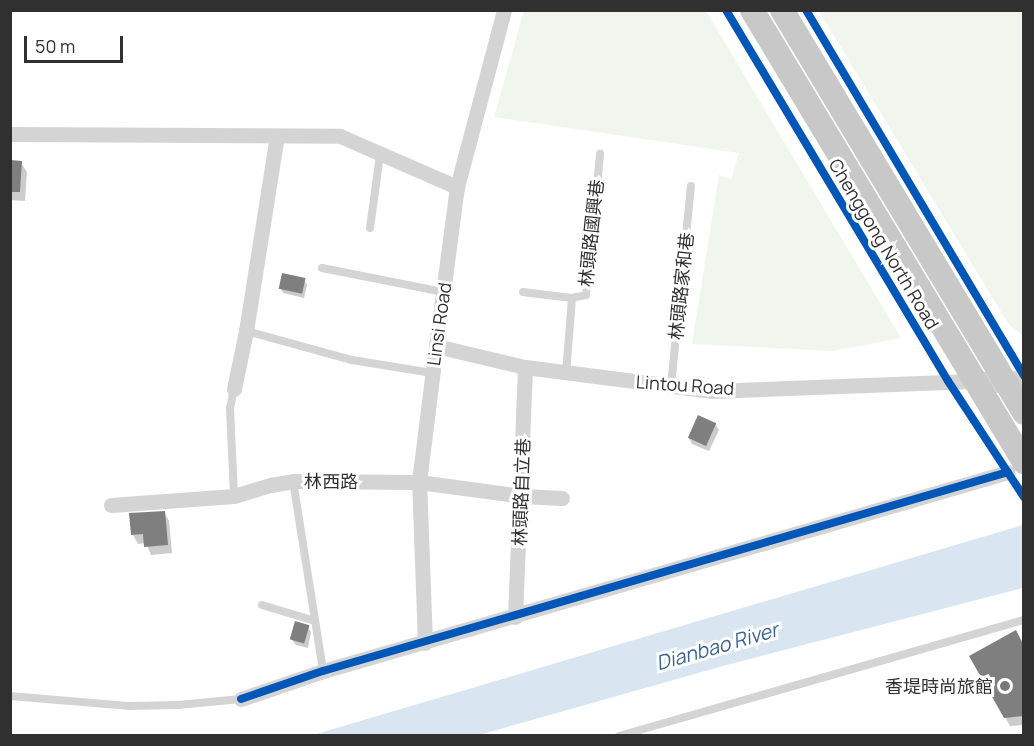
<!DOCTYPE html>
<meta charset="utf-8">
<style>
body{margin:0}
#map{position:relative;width:1034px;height:746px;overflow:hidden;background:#fff;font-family:Manrope,"Noto Sans TC",sans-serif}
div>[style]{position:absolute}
.green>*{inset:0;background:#f0f5ed}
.water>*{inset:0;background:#dae5f2}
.shadow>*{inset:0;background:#0003}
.building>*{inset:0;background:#7f7f7f;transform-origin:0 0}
.service>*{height:8px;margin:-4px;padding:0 4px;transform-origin:4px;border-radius:4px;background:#d4d4d4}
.minor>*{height:15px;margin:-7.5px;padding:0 7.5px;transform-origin:7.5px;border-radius:7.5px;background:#d4d4d4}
.tertiary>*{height:20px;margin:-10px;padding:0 10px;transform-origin:10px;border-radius:10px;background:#d4d4d4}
.primary>*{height:24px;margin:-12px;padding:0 12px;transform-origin:12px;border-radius:12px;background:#c8c8c8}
.cycleway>*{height:8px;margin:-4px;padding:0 4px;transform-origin:4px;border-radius:4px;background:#0057b8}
.dots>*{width:16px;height:16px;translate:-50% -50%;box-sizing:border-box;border:3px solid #fff;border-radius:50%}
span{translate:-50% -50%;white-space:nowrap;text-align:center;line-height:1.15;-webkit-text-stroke:6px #fff;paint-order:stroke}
.street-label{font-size:18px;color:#303030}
.poi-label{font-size:18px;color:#303030}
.right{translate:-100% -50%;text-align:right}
.water-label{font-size:20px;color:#3b6494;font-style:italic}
.frame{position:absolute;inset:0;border:12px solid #303030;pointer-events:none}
.scale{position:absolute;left:24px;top:36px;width:99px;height:27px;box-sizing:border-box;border:3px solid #303030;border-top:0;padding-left:8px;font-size:18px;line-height:21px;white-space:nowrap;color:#303030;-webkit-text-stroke:4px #fff;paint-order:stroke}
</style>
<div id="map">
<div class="green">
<div style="clip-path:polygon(524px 11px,706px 11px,901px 338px,833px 351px,692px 344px,719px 175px,731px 179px,739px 153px,494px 117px)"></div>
<div style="clip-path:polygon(819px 11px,1023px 11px,1023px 335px,1009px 325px)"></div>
</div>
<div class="water">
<div style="clip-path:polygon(1023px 525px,1023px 588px,723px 666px,479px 735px,313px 735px)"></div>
</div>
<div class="shadow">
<div style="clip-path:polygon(10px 162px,21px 163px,27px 172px,25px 201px,10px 200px)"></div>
<div style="clip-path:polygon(304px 279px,307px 285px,304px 298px,283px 293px,280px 287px)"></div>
<div style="clip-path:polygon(698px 417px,715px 424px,719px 430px,709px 451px,692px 444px,689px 438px)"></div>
<div style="clip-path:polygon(164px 512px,169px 521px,172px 553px,151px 555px,146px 543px,138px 544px,133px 535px)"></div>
<div style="clip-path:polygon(308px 627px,311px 632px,308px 648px,296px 645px,292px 640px)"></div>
<div style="clip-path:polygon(1024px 639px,1024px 725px,1010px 726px,971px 656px)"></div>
</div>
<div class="building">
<div style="clip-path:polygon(10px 160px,22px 161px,20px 192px,10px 192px)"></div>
<div style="left:282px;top:273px;width:24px;height:16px;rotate:12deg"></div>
<div style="left:698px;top:415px;width:20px;height:25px;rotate:24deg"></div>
<div style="clip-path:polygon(165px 511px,168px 545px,144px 547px,143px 534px,131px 535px,129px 513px)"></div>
<div style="left:295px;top:621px;width:15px;height:19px;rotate:16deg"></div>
<div style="clip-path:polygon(1016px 630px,1023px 644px,1023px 716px,1004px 718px,969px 656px)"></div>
</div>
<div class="service">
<div style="left:726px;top:10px;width:432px;rotate:59.1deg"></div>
<div style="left:948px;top:381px;width:139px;rotate:56.8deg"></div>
<div style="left:806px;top:10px;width:426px;rotate:59.2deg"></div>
<div style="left:370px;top:228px;width:74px;rotate:-82.2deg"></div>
<div style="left:322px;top:268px;width:123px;rotate:11.2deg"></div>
<div style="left:523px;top:292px;width:49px;rotate:7deg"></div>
<div style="left:246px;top:331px;width:110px;rotate:15.3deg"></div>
<div style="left:352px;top:360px;width:81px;rotate:9.2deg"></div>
<div style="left:566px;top:373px;width:75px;rotate:-85.4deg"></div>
<div style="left:572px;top:298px;width:14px;rotate:-12deg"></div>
<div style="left:586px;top:295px;width:142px;rotate:-84.3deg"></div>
<div style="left:671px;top:386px;width:201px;rotate:-84.3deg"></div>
<div style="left:293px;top:481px;width:192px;rotate:81deg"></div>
<div style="left:234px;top:496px;width:88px;rotate:-92.6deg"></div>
<div style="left:230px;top:408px;width:19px;rotate:-78deg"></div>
<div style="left:262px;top:605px;width:55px;rotate:16.8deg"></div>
<div style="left:10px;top:696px;width:118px;rotate:4.8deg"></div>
<div style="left:128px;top:706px;width:50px;rotate:-1.1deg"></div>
<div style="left:178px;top:705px;width:63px;rotate:-5.4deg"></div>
<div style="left:619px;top:736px;width:421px;rotate:-16deg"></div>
</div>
<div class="minor">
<div style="left:10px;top:134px;width:330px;rotate:0.3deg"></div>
<div style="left:340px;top:136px;width:128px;rotate:23.6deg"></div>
<div style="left:436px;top:346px;width:91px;rotate:13.3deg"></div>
<div style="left:525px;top:367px;width:189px;rotate:7.3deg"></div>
<div style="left:712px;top:391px;width:261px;rotate:-2.2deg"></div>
<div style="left:234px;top:389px;width:59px;rotate:-78.3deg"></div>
<div style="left:246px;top:331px;width:197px;rotate:-81deg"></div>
<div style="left:111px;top:505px;width:123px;rotate:-4.2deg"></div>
<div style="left:234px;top:496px;width:39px;rotate:-17deg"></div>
<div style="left:271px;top:485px;width:22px;rotate:-10deg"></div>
<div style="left:293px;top:481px;width:126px;rotate:0.5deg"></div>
<div style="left:419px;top:482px;width:104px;rotate:7.7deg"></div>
<div style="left:522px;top:496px;width:40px;rotate:2.9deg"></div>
<div style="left:515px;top:617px;width:250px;rotate:-87.7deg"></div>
<div style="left:425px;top:643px;width:161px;rotate:-92.1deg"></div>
<div style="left:419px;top:482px;width:137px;rotate:-82.9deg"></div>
<div style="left:436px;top:346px;width:160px;rotate:-82.5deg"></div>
<div style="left:457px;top:187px;width:183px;rotate:-75.1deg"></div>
<div style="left:241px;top:699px;width:87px;rotate:-18.9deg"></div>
<div style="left:323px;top:671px;width:713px;rotate:-16.2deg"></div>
</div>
<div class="tertiary">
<div style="left:973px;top:381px;width:31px;rotate:4deg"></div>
<div style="left:1004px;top:383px;width:20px;rotate:-9deg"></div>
</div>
<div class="primary">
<div style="left:752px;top:10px;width:528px;rotate:58.96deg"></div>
<div style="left:782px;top:10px;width:470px;rotate:59deg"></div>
</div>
<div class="cycleway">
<div style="left:726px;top:10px;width:432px;rotate:59.1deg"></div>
<div style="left:948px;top:381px;width:139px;rotate:56.8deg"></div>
<div style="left:806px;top:10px;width:426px;rotate:59.2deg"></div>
<div style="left:241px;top:699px;width:87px;rotate:-18.9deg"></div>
<div style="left:323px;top:671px;width:713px;rotate:-16.2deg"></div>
</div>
<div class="dots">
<div style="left:1005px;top:686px;background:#787878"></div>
</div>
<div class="street-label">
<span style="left:591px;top:233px;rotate:-84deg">林頭路國興巷</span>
<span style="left:884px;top:244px;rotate:59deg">Chenggong North Road</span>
<span style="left:681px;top:286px;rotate:-84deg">林頭路家和巷</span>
<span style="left:439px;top:324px;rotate:-82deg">Linsi Road</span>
<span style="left:685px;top:385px;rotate:4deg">Lintou Road</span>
<span style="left:331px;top:481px">林西路</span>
<span style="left:521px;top:492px;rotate:-88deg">林頭路自立巷</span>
</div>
<div class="poi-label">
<span class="right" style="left:993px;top:686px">香堤時尚旅館</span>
</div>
<div class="water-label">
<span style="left:717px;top:646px;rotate:-16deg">Dianbao River</span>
</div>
<div class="frame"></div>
<div class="scale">50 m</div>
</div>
